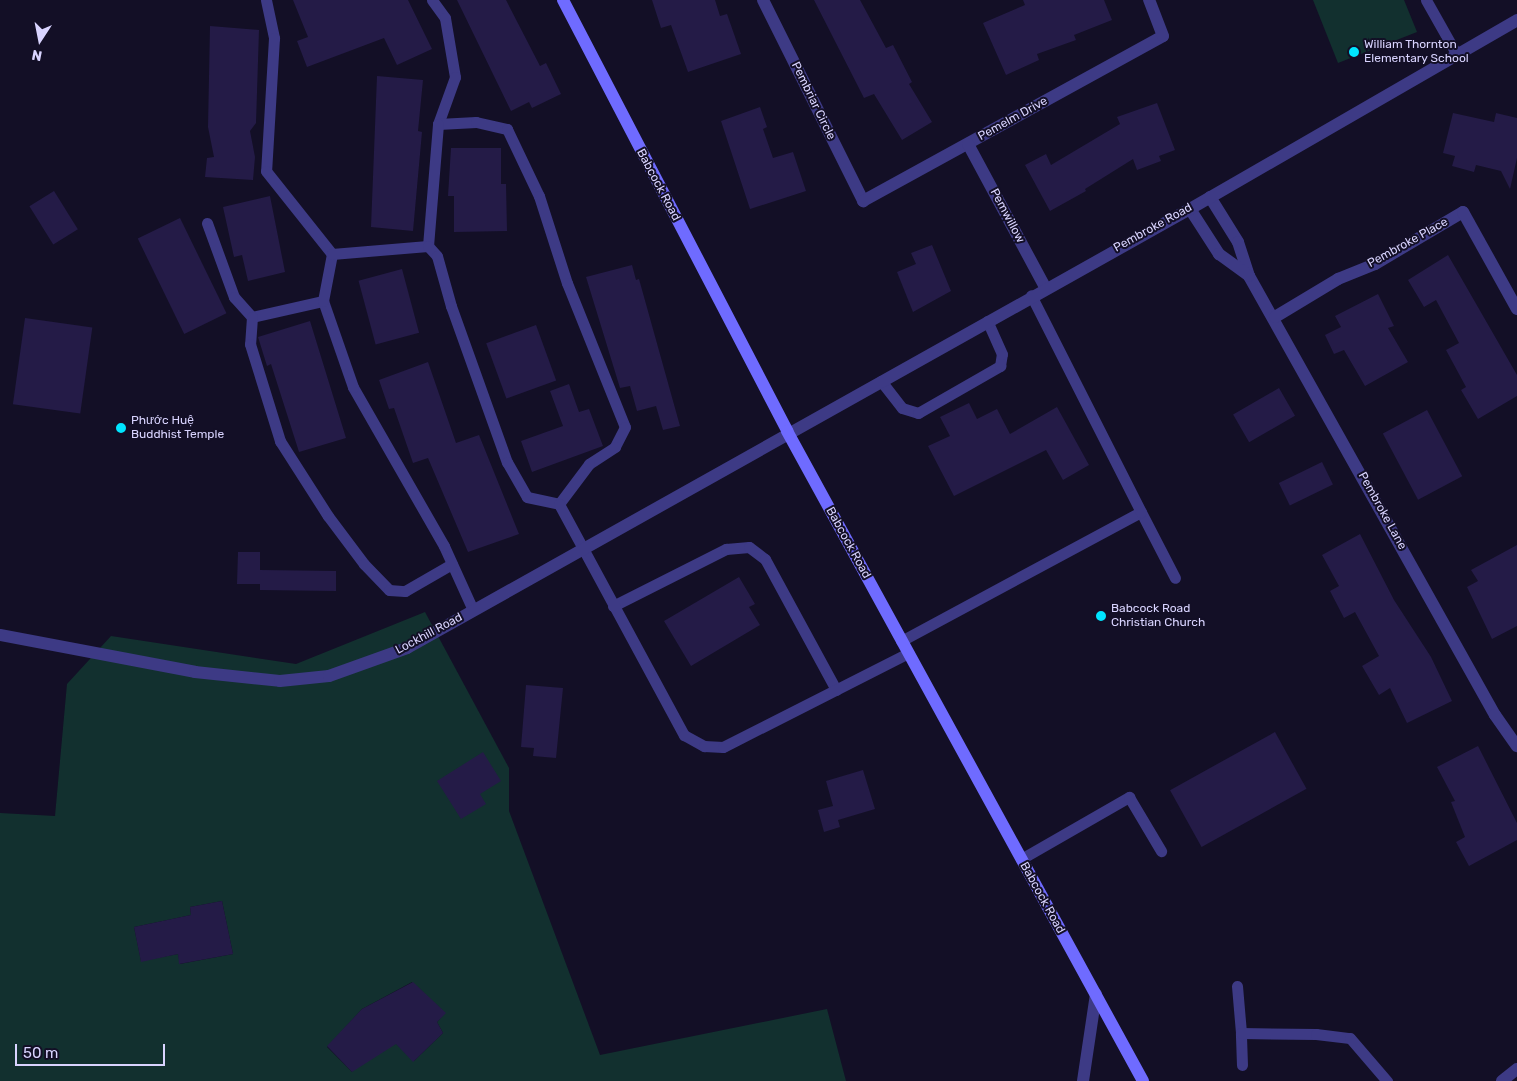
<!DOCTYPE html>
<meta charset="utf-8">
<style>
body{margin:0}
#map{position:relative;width:1517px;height:1081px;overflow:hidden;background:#130f26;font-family:Rubik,sans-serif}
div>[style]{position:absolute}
.green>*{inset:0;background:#12302f}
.building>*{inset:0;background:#241b47;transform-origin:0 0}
.service>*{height:11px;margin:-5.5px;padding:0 5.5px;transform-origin:5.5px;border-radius:5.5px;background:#3d3a85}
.minor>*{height:12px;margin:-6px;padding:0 6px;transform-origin:6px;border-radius:6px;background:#3d3a85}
.tertiary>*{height:12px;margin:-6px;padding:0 6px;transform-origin:6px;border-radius:6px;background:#3d3a85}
.secondary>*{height:12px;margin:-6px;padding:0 6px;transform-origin:6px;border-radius:6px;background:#6f6bff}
.dots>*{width:14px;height:14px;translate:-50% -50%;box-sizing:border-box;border:2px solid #130f26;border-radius:50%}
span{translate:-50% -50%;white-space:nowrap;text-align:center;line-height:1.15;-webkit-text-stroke:4px #130f26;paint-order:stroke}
.poi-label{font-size:12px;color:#d9d4ff}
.left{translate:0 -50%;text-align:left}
.street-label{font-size:12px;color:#d9d4ff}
.north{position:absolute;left:15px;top:15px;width:50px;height:50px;-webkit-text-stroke:4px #130f26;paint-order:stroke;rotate:191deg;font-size:14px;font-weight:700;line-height:20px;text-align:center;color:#d9d4ff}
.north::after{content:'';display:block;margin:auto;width:18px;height:22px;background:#d9d4ff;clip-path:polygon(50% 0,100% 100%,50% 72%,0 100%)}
.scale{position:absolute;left:15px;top:1044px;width:150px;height:22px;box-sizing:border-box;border:2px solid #d9d4ff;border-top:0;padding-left:6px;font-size:15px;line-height:18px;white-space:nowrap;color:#d9d4ff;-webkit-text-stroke:4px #130f26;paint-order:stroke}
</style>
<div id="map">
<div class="green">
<div style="clip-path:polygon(1313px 0,1404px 0,1417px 32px,1338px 63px)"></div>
<div style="clip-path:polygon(evenodd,425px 612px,509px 768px,509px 811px,600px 1055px,827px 1009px,846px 1081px,0 1081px,0 813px,55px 816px,67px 684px,111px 636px,296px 664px,425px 612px,222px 901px,233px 954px,180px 964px,178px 954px,141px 961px,134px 927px,191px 915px,190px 907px,222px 901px,425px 612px,412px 982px,445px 1013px,437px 1022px,443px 1033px,414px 1061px,381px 1029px,352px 1072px,327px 1047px,362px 1009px,412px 982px)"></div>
</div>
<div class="building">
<div style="clip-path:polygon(293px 0,408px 0,432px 49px,397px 65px,384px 38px,307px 67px,297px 41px,308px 37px)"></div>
<div style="clip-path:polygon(457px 0,506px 0,540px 66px,546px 63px,561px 94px,532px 108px,529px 102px,511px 111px)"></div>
<div style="clip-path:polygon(652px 0,715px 0,720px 16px,727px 14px,741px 54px,688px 72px,671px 25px,661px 28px)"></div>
<div style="clip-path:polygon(814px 0,860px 0,886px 48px,893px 45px,912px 82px,909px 84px,932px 122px,902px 140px,874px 94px,864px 98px)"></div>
<div style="clip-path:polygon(1023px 0,1104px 0,1112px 20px,1074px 35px,1076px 40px,1037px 54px,1039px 60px,1006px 75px,983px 23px,1025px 5px)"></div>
<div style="clip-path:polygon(210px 26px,259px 30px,256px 123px,250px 131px,255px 157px,253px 180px,205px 177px,207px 158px,214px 157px,208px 127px)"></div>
<div style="clip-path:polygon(377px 76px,423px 80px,418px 131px,422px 132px,413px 231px,371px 227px)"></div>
<div style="clip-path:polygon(1157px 103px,1175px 150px,1159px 156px,1161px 161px,1137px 170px,1133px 159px,1085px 189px,1086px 191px,1050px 211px,1025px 165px,1046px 154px,1051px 165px,1120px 124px,1117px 117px)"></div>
<div style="clip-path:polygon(760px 107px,767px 127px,763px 129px,773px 158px,793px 152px,806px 191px,750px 209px,721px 121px)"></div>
<div style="clip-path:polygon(1453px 113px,1494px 122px,1496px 113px,1517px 118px,1517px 158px,1510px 189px,1501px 171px,1476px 165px,1474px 172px,1452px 166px,1455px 156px,1443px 153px)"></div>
<div style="clip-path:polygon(451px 148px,501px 148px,501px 184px,506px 184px,507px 231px,454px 232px,454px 196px,448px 196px)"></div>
<div style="left:54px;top:191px;width:45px;height:29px;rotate:58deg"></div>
<div style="clip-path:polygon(270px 196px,285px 272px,248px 281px,242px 255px,234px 257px,223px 207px)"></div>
<div style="left:180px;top:218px;width:106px;height:47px;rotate:64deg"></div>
<div style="clip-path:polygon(932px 245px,951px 291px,913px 312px,897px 272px,916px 264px,911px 253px)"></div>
<div style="clip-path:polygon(1448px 255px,1517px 375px,1517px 396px,1478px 419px,1461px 390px,1466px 387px,1446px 350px,1459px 343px,1436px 300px,1424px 307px,1408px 280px)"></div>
<div style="clip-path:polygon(632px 265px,636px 280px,639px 279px,680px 426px,663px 430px,656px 406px,637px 411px,630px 386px,620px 388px,586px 277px)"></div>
<div style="left:402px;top:269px;width:66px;height:45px;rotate:75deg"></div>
<div style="clip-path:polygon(1378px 294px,1394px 326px,1388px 328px,1408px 362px,1365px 386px,1344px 350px,1334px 354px,1325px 335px,1341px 327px,1335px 316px)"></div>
<div style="left:25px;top:318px;width:68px;height:87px;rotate:8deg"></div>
<div style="clip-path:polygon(310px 321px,346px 438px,299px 452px,271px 364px,267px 366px,258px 337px)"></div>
<div style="left:536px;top:325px;width:59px;height:53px;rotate:70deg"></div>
<div style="clip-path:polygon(428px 362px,456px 443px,479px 435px,519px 534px,468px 552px,428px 458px,413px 463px,394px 408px,389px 409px,379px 380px)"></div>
<div style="clip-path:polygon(569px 384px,579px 412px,589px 409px,603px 446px,532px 472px,521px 441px,563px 426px,550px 391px)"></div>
<div style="left:1279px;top:388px;width:32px;height:53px;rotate:60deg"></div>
<div style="clip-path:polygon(969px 403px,977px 419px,997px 409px,1010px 434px,1057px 407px,1089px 465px,1063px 480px,1046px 450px,954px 496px,928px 446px,950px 436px,940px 417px)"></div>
<div style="left:1427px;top:410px;width:75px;height:50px;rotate:62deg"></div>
<div style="left:1322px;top:462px;width:25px;height:48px;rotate:64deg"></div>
<div style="clip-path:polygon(1360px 534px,1394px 600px,1431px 657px,1452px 701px,1407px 723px,1390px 688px,1379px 695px,1362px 666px,1379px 656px,1355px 612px,1344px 618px,1330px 591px,1339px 586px,1322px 555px)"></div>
<div style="clip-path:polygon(1517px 545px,1517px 626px,1492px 639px,1467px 587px,1478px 581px,1471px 570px)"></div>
<div style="clip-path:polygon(238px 552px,260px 552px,260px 570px,336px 571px,336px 591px,260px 590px,260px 580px,260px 584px,237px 584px)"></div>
<div style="clip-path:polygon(739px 577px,755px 604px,749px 607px,760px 625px,691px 666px,664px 621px)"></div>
<div style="clip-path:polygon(526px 685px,563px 688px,556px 758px,533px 756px,534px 748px,521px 747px)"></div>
<div style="left:1275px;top:732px;width:65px;height:120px;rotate:61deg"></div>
<div style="clip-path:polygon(1478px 746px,1517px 823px,1517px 840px,1469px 866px,1456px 842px,1465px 837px,1451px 802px,1455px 801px,1437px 767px)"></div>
<div style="clip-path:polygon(483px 752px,501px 781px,480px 794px,486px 804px,461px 819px,437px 781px)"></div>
<div style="clip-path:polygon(863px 770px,875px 809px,838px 820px,840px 827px,824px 832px,818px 810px,833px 806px,826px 781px)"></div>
<div style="clip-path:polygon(222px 901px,233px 954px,179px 964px,178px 954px,141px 962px,134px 927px,191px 915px,190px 907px)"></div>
<div style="clip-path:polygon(413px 982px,446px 1013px,437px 1022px,443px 1033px,413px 1062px,396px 1044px,352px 1072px,327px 1046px,362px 1009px)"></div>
</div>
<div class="service">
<div style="left:266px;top:0;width:39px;rotate:78deg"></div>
<div style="left:274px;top:38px;width:133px;rotate:93.4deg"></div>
<div style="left:266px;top:171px;width:106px;rotate:51.5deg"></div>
<div style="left:432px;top:0;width:22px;rotate:54deg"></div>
<div style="left:445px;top:18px;width:60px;rotate:80.4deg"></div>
<div style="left:455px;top:77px;width:50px;rotate:109.9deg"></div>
<div style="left:438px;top:124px;width:38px;rotate:-3deg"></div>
<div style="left:476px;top:122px;width:32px;rotate:13deg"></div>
<div style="left:507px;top:129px;width:74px;rotate:64.5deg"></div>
<div style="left:539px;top:196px;width:91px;rotate:72.2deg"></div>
<div style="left:567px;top:283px;width:155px;rotate:68.1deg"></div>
<div style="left:625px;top:427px;width:22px;rotate:117deg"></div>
<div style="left:615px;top:447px;width:31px;rotate:147deg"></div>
<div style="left:589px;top:464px;width:50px;rotate:126.9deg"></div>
<div style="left:1426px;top:0;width:63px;rotate:60.6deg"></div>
<div style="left:207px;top:223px;width:79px;rotate:70deg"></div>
<div style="left:234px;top:297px;width:27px;rotate:48deg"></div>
<div style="left:252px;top:317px;width:73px;rotate:-12.7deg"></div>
<div style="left:428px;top:246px;width:122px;rotate:-85.3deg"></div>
<div style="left:252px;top:317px;width:27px;rotate:94deg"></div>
<div style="left:250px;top:344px;width:102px;rotate:72.8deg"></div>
<div style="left:280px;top:441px;width:89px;rotate:57.4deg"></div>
<div style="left:328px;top:516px;width:60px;rotate:53.1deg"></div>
<div style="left:364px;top:564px;width:36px;rotate:46deg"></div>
<div style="left:389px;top:590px;width:16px;rotate:4deg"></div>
<div style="left:405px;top:591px;width:54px;rotate:-29.9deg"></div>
<div style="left:881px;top:381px;width:34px;rotate:52deg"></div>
<div style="left:902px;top:408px;width:17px;rotate:17deg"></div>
<div style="left:918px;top:413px;width:95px;rotate:-29.8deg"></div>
<div style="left:1000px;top:366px;width:12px;rotate:-81deg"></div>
<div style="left:1002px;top:354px;width:36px;rotate:-114deg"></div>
<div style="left:1141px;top:512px;width:74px;rotate:62.7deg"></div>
<div style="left:613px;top:606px;width:127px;rotate:-26.8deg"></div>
<div style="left:726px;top:549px;width:23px;rotate:-5deg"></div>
<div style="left:749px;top:547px;width:20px;rotate:37deg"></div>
<div style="left:765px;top:559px;width:149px;rotate:61.5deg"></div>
<div style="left:473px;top:610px;width:70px;rotate:-114.4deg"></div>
<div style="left:444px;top:546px;width:183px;rotate:-119.8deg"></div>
<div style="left:353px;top:387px;width:91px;rotate:-109.2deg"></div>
<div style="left:323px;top:301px;width:48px;rotate:-79.2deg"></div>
<div style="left:332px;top:254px;width:96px;rotate:-4.8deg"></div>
<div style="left:428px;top:246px;width:13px;rotate:48deg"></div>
<div style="left:437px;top:256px;width:52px;rotate:74.4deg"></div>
<div style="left:451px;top:306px;width:166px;rotate:70.3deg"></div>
<div style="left:507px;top:462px;width:40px;rotate:60.3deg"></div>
<div style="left:527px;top:497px;width:33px;rotate:12deg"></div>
<div style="left:559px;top:504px;width:263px;rotate:61.6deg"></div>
<div style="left:684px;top:735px;width:23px;rotate:29deg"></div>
<div style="left:704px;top:746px;width:19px;rotate:3deg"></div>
<div style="left:723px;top:747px;width:208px;rotate:-26.9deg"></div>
<div style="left:901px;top:641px;width:272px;rotate:-28.3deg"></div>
<div style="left:1141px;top:512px;width:243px;rotate:-116.9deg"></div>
<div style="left:1021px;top:859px;width:125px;rotate:-29.9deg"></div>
<div style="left:1129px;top:797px;width:63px;rotate:59.3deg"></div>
<div style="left:1237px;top:986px;width:47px;rotate:85.1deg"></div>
<div style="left:1242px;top:1065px;width:32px;rotate:-92deg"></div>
<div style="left:1241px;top:1033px;width:75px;rotate:0.8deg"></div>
<div style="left:1316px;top:1034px;width:34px;rotate:7deg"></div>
<div style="left:1350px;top:1038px;width:57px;rotate:49.3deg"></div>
</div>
<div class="minor">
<div style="left:763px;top:0;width:225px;rotate:63.5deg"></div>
<div style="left:863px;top:201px;width:342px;rotate:-28.8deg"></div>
<div style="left:1163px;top:36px;width:39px;rotate:-111deg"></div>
<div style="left:968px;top:144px;width:162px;rotate:61.7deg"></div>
<div style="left:1210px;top:197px;width:53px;rotate:58.1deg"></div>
<div style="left:1238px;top:242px;width:36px;rotate:72deg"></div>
<div style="left:1249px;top:276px;width:503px;rotate:60.74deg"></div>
<div style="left:1495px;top:715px;width:38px;rotate:55deg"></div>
<div style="left:1190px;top:209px;width:54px;rotate:57.2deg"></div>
<div style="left:1219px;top:254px;width:37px;rotate:36deg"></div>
<div style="left:1275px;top:317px;width:74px;rotate:-31.1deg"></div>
<div style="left:1338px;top:279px;width:40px;rotate:-22deg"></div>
<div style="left:1375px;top:264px;width:102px;rotate:-30.6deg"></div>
<div style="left:1463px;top:212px;width:111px;rotate:60.9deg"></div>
<div style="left:0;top:635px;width:198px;rotate:10.7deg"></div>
<div style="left:195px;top:672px;width:85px;rotate:6deg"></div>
<div style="left:280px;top:681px;width:49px;rotate:-5.8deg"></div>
<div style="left:329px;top:676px;width:83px;rotate:-19.7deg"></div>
<div style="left:407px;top:648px;width:898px;rotate:-29.28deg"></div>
<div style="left:1190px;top:209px;width:378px;rotate:-30deg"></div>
<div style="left:1083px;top:1081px;width:88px;rotate:-81.5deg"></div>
</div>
<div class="tertiary">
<div style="left:1502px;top:1081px;width:19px;rotate:-39deg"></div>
</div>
<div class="secondary">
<div style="left:563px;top:0;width:486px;rotate:62.5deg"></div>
<div style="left:787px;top:431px;width:741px;rotate:61.29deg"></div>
</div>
<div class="dots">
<div style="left:1354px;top:52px;background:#00e5ff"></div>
<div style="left:121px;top:428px;background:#00e5ff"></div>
<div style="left:1101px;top:616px;background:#00e5ff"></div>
</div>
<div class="poi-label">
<span class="left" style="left:1364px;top:52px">William Thornton<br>Elementary School</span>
<span class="left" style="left:131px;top:428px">Phước Huệ<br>Buddhist Temple</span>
<span class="left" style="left:1111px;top:616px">Babcock Road<br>Christian Church</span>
</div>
<div class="street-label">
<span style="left:813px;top:101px;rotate:64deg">Pembriar Circle</span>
<span style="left:1013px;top:119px;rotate:-29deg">Pemelm Drive</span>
<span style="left:658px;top:185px;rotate:62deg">Babcock Road</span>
<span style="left:1007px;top:216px;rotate:62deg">Pemwillow</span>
<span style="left:1153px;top:228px;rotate:-29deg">Pembroke Road</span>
<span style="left:1408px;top:243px;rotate:-29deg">Pembroke Place</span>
<span style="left:1382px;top:511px;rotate:61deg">Pembroke Lane</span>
<span style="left:848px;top:543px;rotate:61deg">Babcock Road</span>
<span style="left:429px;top:634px;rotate:-28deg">Lockhill Road</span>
<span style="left:1042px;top:898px;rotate:61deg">Babcock Road</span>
</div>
<div class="north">N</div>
<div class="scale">50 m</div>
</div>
